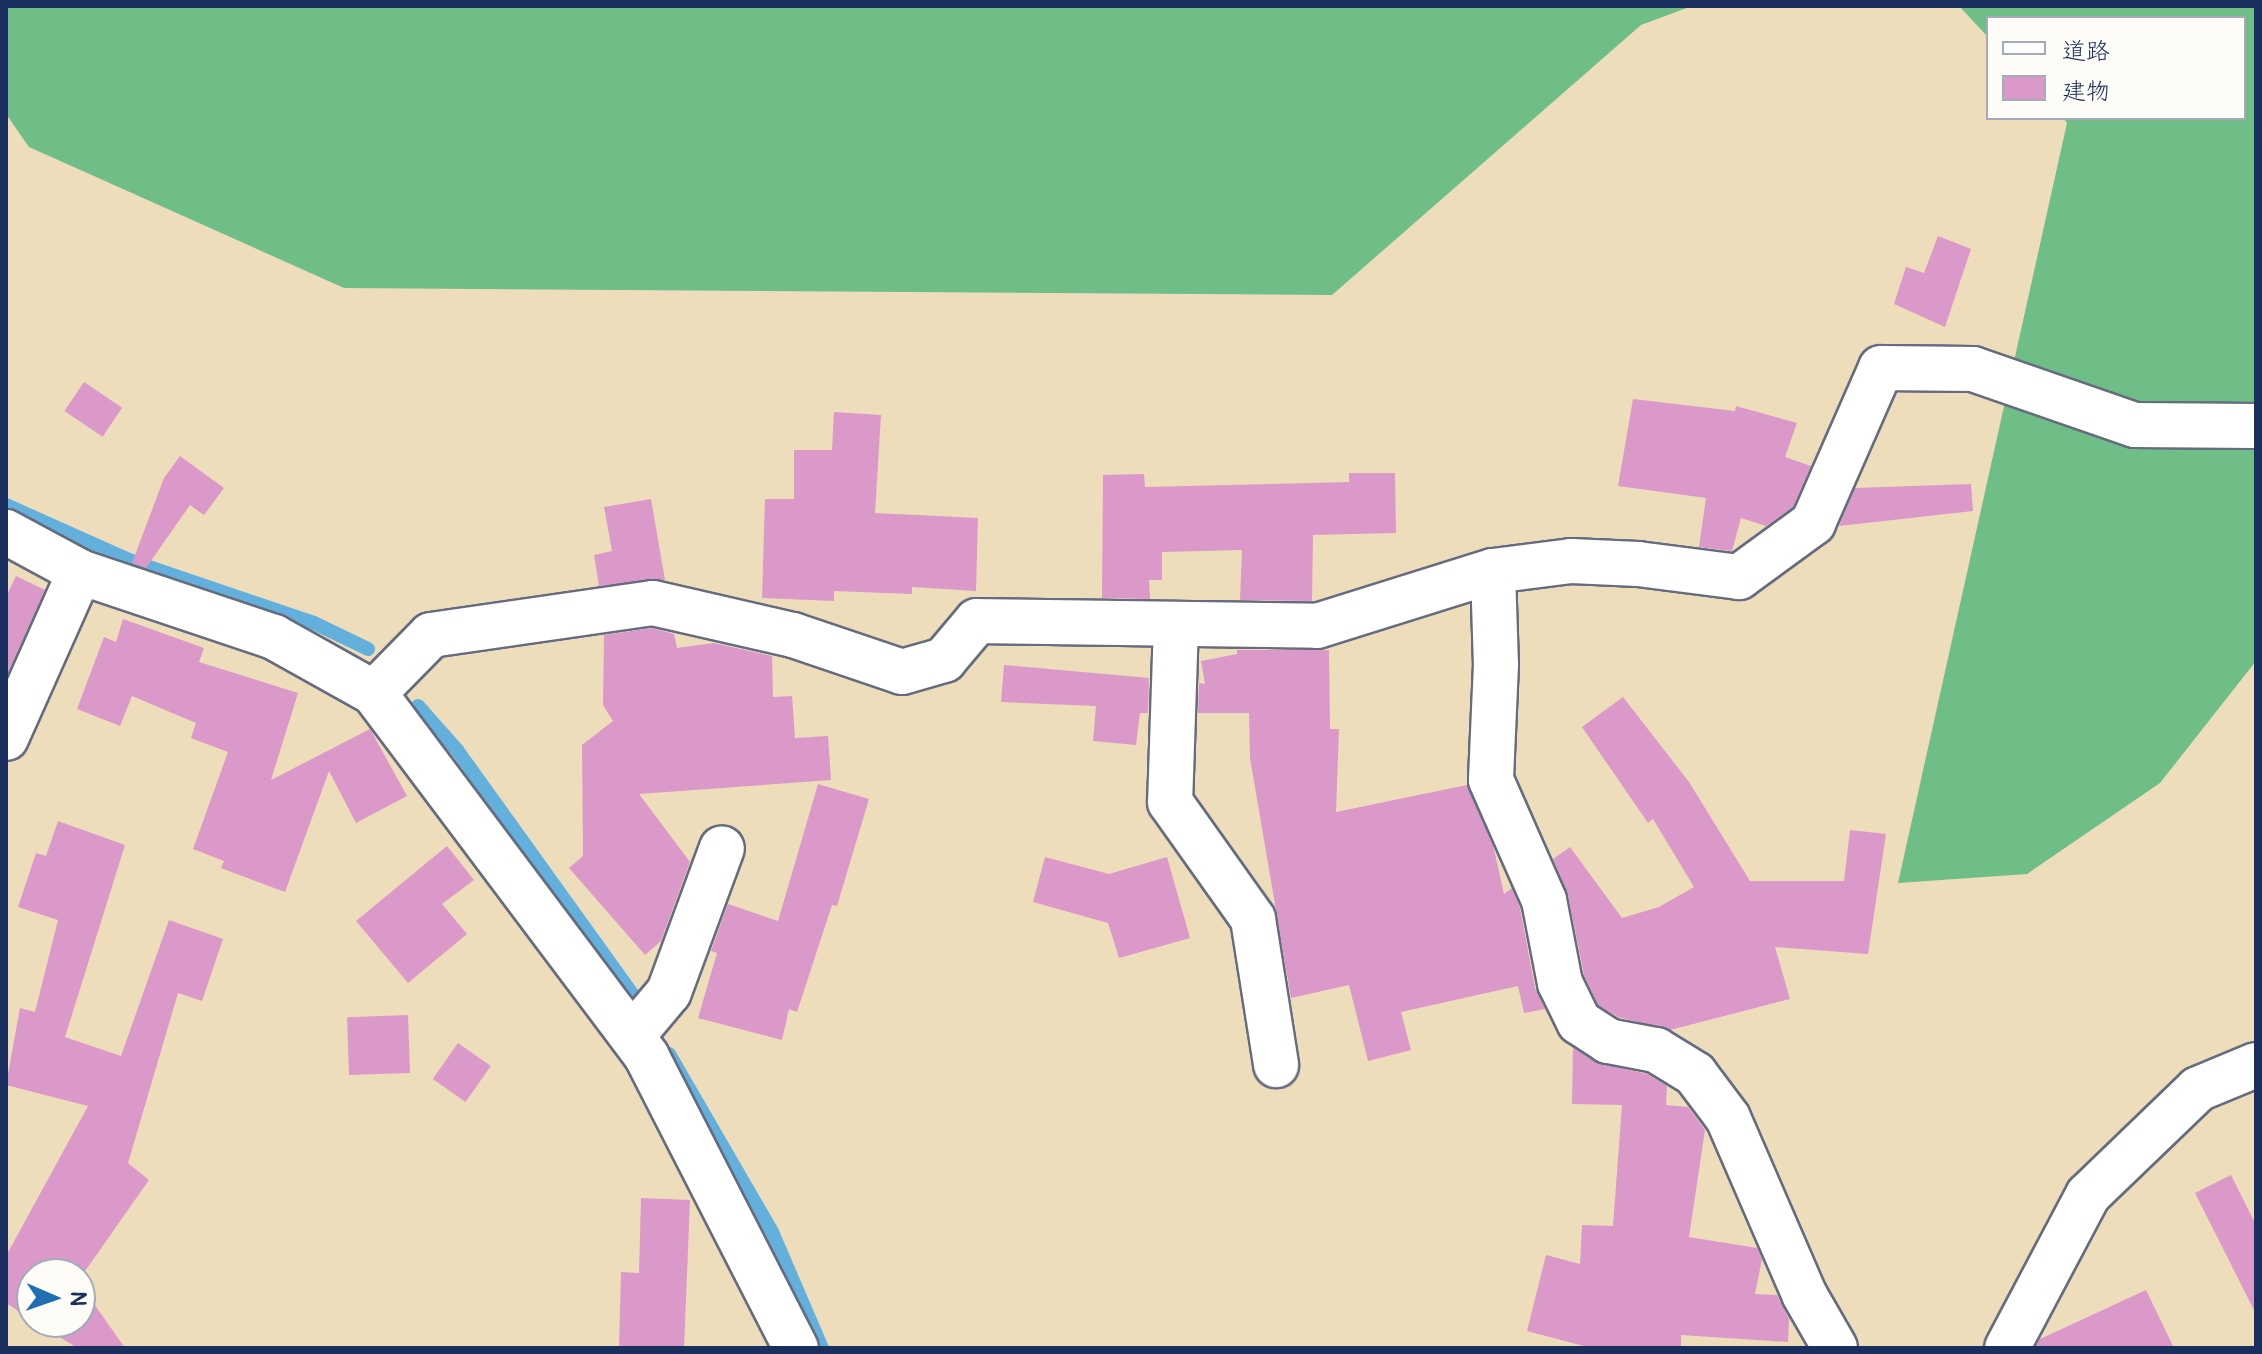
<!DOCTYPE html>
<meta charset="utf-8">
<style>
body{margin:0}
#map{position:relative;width:2262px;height:1354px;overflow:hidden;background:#edb;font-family:Pangolin,"Klee One",sans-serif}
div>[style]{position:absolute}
.forest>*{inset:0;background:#6fbd87}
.stream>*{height:14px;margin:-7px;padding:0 7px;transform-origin:7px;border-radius:7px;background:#64b0dd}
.building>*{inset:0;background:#da99c9;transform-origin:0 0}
.roads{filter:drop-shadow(2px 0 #656c7f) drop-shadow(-2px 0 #656c7f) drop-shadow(0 2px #656c7f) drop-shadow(0 -2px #656c7f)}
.minor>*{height:44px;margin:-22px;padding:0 22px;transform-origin:22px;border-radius:22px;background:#fff}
span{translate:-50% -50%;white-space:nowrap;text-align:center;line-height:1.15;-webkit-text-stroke:6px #fdfcf7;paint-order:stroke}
.frame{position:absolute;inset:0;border:8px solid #1b2f5e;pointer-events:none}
.legend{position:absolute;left:1986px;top:16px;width:260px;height:104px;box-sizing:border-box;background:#fdfcf7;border:2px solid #a3aaba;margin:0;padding:10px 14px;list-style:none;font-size:24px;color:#1b2f5e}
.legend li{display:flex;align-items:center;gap:16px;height:40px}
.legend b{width:40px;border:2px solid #a3aaba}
.north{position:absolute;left:16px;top:1258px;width:80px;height:80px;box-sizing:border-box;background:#fdfcf7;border:2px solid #a3aaba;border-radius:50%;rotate:92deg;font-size:22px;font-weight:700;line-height:32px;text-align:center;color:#1b2f5e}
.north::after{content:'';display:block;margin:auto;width:28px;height:36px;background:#1f6fb2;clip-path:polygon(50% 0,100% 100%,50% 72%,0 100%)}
</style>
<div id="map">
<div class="forest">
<div style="clip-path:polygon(6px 6px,1692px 6px,1641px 25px,1332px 295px,344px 288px,29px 147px,6px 114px)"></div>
<div style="clip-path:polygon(1959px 6px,2256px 6px,2256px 661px,2160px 783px,2027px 874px,1898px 883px,2067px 123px,2063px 118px,2244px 118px,2244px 18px,1988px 18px,1988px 37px)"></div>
</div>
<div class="stream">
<div style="left:6px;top:505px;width:137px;rotate:24.1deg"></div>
<div style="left:131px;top:561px;width:193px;rotate:18.7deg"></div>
<div style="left:314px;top:623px;width:60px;rotate:25.7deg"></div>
<div style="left:418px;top:706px;width:59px;rotate:48.4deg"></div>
<div style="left:457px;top:750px;width:310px;rotate:54.3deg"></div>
<div style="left:669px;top:1054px;width:206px;rotate:59.9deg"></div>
<div style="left:772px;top:1232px;width:126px;rotate:66.7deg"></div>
</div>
<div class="building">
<div style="clip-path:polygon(1938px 236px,1971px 249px,1945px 327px,1894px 304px,1906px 267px,1924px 273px)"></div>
<div style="left:84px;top:382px;width:46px;height:35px;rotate:34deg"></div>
<div style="clip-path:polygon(1633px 399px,1735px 411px,1736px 406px,1797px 423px,1785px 457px,1811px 466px,1793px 507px,1766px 526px,1741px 518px,1732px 551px,1699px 547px,1706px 498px,1618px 486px)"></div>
<div style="clip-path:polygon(834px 412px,881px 415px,875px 513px,978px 518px,976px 591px,912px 587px,912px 594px,834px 591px,834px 601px,762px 598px,765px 499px,794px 499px,794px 450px,832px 450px)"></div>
<div style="clip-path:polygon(180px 456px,224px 488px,204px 515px,190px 505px,146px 568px,132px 563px,164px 478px)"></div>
<div style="clip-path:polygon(1349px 473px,1395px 473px,1396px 533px,1313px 535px,1312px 601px,1240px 600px,1242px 550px,1162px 552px,1162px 580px,1149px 580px,1150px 599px,1102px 598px,1103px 475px,1144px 474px,1145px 487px,1349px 482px)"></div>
<div style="clip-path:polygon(1971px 484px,1973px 511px,1839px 526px,1855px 488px)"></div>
<div style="clip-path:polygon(651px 499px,665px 580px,599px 586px,594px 555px,612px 551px,604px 507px)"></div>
<div style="clip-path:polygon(16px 576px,45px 590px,6px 677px,6px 597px)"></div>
<div style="clip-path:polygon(123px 619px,204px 648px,199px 662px,298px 693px,271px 780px,370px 729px,407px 796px,356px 823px,329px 771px,285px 892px,221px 868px,224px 861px,193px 849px,228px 752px,191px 738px,196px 723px,132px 696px,120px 726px,77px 709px,104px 637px,116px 642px)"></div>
<div style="clip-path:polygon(652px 628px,674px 634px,677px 648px,714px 643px,772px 656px,773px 697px,792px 696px,795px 738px,828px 736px,831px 780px,639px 794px,690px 862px,661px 941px,645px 955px,569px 868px,583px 856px,582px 745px,613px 721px,603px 705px,604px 635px)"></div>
<div style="clip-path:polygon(1237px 650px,1329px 650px,1330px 729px,1339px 729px,1336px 812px,1467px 785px,1493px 845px,1504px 894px,1512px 888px,1520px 908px,1535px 988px,1545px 1009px,1524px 1013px,1518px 986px,1401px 1012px,1411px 1050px,1368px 1061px,1349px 985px,1291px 998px,1250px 758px,1249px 713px,1198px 713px,1199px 683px,1205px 684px,1201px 661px,1237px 654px)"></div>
<div style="clip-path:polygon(1004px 665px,1149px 678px,1148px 713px,1140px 713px,1136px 745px,1093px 741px,1096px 706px,1001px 702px)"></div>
<div style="clip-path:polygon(1623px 697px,1689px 782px,1750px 881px,1844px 881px,1850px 830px,1886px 834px,1868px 954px,1775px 947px,1790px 999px,1670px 1030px,1618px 1017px,1598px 1005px,1584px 975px,1568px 895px,1553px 859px,1570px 847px,1622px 918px,1659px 907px,1694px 887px,1653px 819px,1648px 823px,1582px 727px)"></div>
<div style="clip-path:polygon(818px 784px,869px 799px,837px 906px,832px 905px,797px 1012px,789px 1009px,782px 1040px,698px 1018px,717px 953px,711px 951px,728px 904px,778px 921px)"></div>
<div style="clip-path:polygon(58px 821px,125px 845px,65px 1037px,121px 1056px,169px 920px,223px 939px,202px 1001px,178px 993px,128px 1163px,149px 1180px,83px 1274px,32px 1274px,32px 1320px,6px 1303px,6px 1256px,88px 1106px,6px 1085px,20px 1008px,35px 1012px,58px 920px,18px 907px,36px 853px,46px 856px)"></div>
<div style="clip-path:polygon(447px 846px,474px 880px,442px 904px,467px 934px,408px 983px,356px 921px)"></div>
<div style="clip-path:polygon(1045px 857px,1109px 874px,1167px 857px,1190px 938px,1119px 958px,1108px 923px,1033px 902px)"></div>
<div style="left:408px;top:1015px;width:58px;height:61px;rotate:88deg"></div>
<div style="left:458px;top:1043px;width:40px;height:44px;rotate:35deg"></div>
<div style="clip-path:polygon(1573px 1048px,1595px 1062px,1647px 1074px,1667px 1086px,1666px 1105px,1688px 1107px,1705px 1130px,1689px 1237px,1757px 1248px,1762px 1259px,1755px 1294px,1777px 1295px,1789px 1319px,1788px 1342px,1681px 1335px,1681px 1348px,1591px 1348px,1527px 1331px,1546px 1255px,1580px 1264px,1582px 1225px,1613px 1226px,1622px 1105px,1572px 1104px)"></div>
<div style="clip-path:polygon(2231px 1175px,2256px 1225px,2256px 1314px,2195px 1193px)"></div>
<div style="clip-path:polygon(641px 1198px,690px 1200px,684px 1348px,619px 1348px,621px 1272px,639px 1273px)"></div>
<div style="clip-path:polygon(80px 1288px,85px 1291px,125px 1348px,77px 1348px,36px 1322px,80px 1322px)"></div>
<div style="clip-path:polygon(2146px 1290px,2174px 1348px,2035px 1348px,2040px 1339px)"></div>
</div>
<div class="roads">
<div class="minor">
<div style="left:6px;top:532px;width:84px;rotate:28.4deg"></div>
<div style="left:80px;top:572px;width:205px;rotate:18.5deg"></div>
<div style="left:274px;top:637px;width:115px;rotate:29.2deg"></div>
<div style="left:374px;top:693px;width:455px;rotate:53.1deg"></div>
<div style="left:647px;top:1057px;width:327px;rotate:62.9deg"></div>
<div style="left:1493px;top:571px;width:93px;rotate:88.2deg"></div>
<div style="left:1496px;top:664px;width:116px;rotate:92.5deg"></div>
<div style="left:1491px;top:780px;width:131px;rotate:66.2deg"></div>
<div style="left:1544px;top:900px;width:85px;rotate:79.1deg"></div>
<div style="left:1560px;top:983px;width:43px;rotate:64deg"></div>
<div style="left:1579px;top:1022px;width:35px;rotate:33deg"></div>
<div style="left:1608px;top:1041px;width:49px;rotate:10.6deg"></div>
<div style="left:1656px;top:1050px;width:46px;rotate:31.6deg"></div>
<div style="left:1695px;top:1074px;width:55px;rotate:53.1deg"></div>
<div style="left:1728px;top:1118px;width:192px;rotate:66.6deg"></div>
<div style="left:1804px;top:1294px;width:62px;rotate:60.1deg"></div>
<div style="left:1176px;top:624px;width:178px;rotate:91.9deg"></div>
<div style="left:1170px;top:802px;width:143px;rotate:54.6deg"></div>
<div style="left:1253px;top:919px;width:148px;rotate:81deg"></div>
<div style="left:374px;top:693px;width:81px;rotate:-45.5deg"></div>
<div style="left:431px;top:635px;width:224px;rotate:-8.2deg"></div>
<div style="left:653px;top:603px;width:144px;rotate:12.9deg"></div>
<div style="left:793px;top:635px;width:115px;rotate:18.7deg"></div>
<div style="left:902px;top:672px;width:44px;rotate:-15.9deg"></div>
<div style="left:944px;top:660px;width:51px;rotate:-49.8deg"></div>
<div style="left:977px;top:621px;width:340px;rotate:0.8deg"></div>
<div style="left:1317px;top:626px;width:184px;rotate:-17.4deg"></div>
<div style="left:1493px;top:571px;width:79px;rotate:-7.3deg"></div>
<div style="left:1571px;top:561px;width:67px;rotate:2.6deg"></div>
<div style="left:1638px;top:564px;width:102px;rotate:7.3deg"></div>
<div style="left:1739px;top:577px;width:92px;rotate:-36.1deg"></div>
<div style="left:1813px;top:523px;width:169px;rotate:-66.3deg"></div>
<div style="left:1881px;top:368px;width:92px;rotate:0.6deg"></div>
<div style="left:1973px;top:369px;width:171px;rotate:19.1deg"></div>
<div style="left:2135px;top:425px;width:121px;rotate:0.5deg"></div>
<div style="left:6px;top:738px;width:182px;rotate:-66deg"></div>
<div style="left:632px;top:1036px;width:57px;rotate:-49.9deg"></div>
<div style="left:669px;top:992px;width:153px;rotate:-69.8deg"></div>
<div style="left:2007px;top:1348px;width:173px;rotate:-62.1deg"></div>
<div style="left:2088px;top:1195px;width:153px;rotate:-43.9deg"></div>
<div style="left:2198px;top:1089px;width:63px;rotate:-22.5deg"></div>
</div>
</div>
<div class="frame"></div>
<ul class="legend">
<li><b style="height:10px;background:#fff"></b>道路</li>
<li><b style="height:22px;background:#da99c9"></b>建物</li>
</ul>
<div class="north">N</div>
</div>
